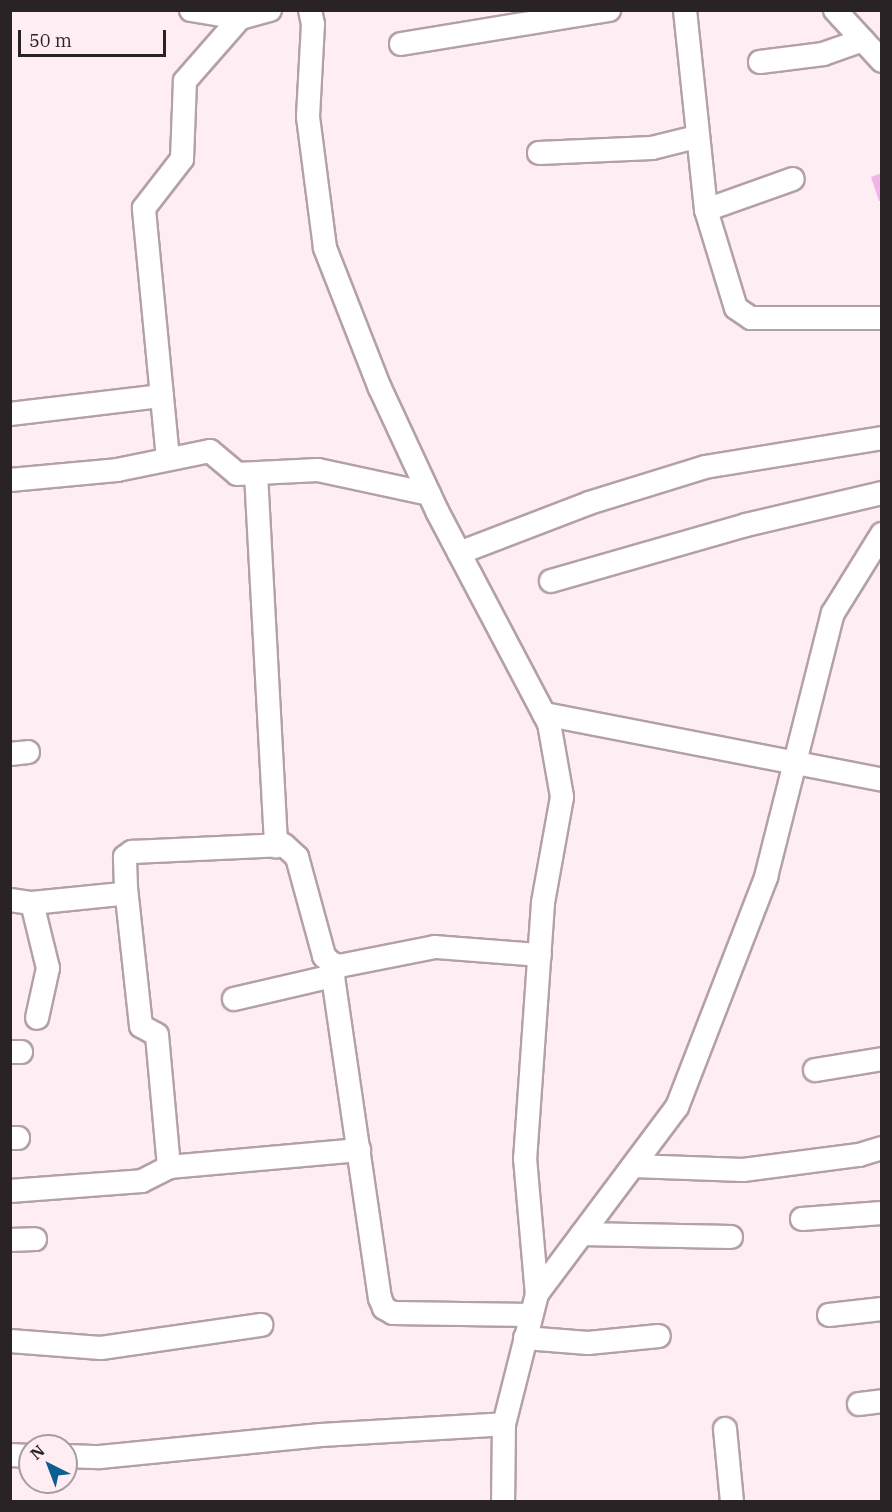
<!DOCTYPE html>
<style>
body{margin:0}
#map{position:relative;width:892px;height:1512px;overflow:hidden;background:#feedf3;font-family:"IBM Plex Serif",serif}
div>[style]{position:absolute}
.building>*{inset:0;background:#f3b5e9}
.roads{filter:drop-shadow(2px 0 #b4a0a7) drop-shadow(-2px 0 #b4a0a7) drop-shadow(0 2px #b4a0a7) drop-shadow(0 -2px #b4a0a7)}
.minor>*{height:22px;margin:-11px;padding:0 11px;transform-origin:11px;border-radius:11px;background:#fff}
span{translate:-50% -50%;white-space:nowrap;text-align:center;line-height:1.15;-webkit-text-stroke:5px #feedf3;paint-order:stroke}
.frame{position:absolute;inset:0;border:12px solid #2a2325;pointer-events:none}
.north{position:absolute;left:18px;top:1434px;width:60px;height:60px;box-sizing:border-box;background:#feedf3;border:2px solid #a99ca1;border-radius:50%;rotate:318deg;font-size:16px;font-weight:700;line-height:24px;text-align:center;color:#2a2325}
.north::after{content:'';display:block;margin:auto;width:21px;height:27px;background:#0d5f91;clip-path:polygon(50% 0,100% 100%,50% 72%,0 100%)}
.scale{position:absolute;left:18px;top:30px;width:148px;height:27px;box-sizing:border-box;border:3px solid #2a2325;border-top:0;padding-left:8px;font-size:18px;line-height:21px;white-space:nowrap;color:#2a2325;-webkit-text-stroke:4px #feedf3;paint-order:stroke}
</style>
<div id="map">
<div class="building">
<div style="clip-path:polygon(882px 173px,882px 201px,879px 201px,871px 177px)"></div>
</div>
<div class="roads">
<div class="minor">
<div style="left:191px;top:10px;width:50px;rotate:9.3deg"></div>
<div style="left:240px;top:18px;width:31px;rotate:-15deg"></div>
<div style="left:310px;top:10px;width:14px;rotate:78deg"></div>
<div style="left:313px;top:24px;width:93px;rotate:93.1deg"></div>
<div style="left:308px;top:117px;width:132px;rotate:82.6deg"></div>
<div style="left:325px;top:248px;width:150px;rotate:68.6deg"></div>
<div style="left:380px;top:388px;width:136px;rotate:65.1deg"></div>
<div style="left:437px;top:511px;width:240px;rotate:62.2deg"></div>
<div style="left:549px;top:723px;width:75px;rotate:80deg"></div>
<div style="left:562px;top:797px;width:108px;rotate:100.2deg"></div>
<div style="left:543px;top:903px;width:256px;rotate:94deg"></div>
<div style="left:525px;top:1158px;width:137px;rotate:85deg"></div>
<div style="left:537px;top:1294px;width:134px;rotate:104.2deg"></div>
<div style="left:504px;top:1424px;width:78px;rotate:90.7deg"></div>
<div style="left:685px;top:10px;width:201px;rotate:84deg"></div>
<div style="left:706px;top:210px;width:102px;rotate:73deg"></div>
<div style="left:736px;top:308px;width:18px;rotate:34deg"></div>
<div style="left:751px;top:318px;width:131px"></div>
<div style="left:835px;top:10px;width:69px;rotate:47.3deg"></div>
<div style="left:401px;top:44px;width:211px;rotate:-9.3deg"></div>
<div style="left:760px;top:62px;width:64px;rotate:-7.2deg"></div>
<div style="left:823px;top:54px;width:42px;rotate:-19.3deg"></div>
<div style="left:539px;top:153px;width:113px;rotate:-2.5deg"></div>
<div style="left:652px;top:148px;width:45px;rotate:-14deg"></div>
<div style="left:706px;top:210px;width:92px;rotate:-19.6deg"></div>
<div style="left:10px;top:414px;width:153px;rotate:-6.8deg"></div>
<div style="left:168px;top:459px;width:252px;rotate:-95.5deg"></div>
<div style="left:144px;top:208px;width:62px;rotate:-52.2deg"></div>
<div style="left:182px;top:159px;width:78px;rotate:-87.8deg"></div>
<div style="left:185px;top:81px;width:84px;rotate:-48.9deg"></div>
<div style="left:256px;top:474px;width:373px;rotate:86.9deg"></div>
<div style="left:10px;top:480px;width:107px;rotate:-5.3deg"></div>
<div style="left:117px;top:470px;width:95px;rotate:-11.5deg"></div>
<div style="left:210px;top:451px;width:35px;rotate:40deg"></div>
<div style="left:237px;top:474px;width:81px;rotate:-2.8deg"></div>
<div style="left:318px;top:470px;width:114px;rotate:12.2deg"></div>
<div style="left:459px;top:553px;width:139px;rotate:-21deg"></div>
<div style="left:589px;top:503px;width:121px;rotate:-17.2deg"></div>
<div style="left:705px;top:467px;width:179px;rotate:-9.3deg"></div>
<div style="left:551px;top:581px;width:203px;rotate:-16deg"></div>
<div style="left:746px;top:525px;width:140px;rotate:-13.2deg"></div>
<div style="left:544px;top:714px;width:344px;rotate:11deg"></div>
<div style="left:10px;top:754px;width:18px;rotate:-6deg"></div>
<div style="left:126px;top:888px;width:139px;rotate:83.8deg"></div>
<div style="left:141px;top:1026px;width:18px;rotate:29deg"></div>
<div style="left:157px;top:1035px;width:133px;rotate:84.8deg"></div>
<div style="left:10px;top:900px;width:22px;rotate:8deg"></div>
<div style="left:32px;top:903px;width:88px;rotate:-5.8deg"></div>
<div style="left:120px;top:894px;width:8px;rotate:-45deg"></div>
<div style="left:126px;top:888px;width:31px;rotate:-92deg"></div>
<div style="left:125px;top:857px;width:9px;rotate:-36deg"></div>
<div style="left:132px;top:852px;width:152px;rotate:-2.6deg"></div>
<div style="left:284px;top:845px;width:18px;rotate:43deg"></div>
<div style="left:297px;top:857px;width:103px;rotate:74.7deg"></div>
<div style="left:324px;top:956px;width:10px;rotate:45deg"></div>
<div style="left:331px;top:963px;width:9px;rotate:21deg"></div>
<div style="left:339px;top:966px;width:98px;rotate:-11.2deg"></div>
<div style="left:435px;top:947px;width:105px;rotate:4.4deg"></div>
<div style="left:32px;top:903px;width:67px;rotate:76.2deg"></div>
<div style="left:48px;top:968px;width:51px;rotate:102.4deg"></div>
<div style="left:331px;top:963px;width:339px;rotate:81.7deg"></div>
<div style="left:380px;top:1298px;width:11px;rotate:68deg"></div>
<div style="left:384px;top:1308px;width:10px;rotate:29deg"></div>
<div style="left:393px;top:1313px;width:138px;rotate:0.8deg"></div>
<div style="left:234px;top:999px;width:102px;rotate:-13.1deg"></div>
<div style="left:10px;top:1052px;width:11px"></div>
<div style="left:815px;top:1070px;width:68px;rotate:-9.3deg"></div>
<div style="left:10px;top:1138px;width:8px"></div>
<div style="left:633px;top:1166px;width:110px;rotate:2.1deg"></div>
<div style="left:743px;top:1170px;width:117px;rotate:-7.4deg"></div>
<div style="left:859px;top:1155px;width:24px;rotate:-17deg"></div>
<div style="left:10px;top:1191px;width:132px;rotate:-4.3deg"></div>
<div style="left:142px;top:1181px;width:30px;rotate:-27deg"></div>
<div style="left:169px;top:1167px;width:191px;rotate:-5.1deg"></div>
<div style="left:802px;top:1219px;width:80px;rotate:-4.3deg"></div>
<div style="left:582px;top:1234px;width:149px;rotate:1.2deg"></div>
<div style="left:10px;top:1240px;width:25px;rotate:-2deg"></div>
<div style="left:537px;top:1294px;width:234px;rotate:-53.2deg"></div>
<div style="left:677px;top:1107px;width:247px;rotate:-68.8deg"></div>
<div style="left:766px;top:877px;width:272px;rotate:-75.8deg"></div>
<div style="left:833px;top:613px;width:93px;rotate:-58.2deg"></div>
<div style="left:829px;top:1315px;width:53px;rotate:-6.5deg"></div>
<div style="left:525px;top:1338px;width:63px;rotate:4.5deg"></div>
<div style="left:588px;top:1343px;width:71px;rotate:-5.6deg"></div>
<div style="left:10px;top:1341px;width:91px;rotate:4.4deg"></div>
<div style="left:101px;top:1348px;width:162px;rotate:-8.2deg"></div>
<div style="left:859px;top:1404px;width:23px;rotate:-7deg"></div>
<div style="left:725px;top:1429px;width:73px;rotate:84.5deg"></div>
<div style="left:10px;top:1455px;width:20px;rotate:3deg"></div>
<div style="left:66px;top:1456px;width:34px;rotate:2deg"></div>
<div style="left:100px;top:1457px;width:222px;rotate:-5.7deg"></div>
<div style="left:321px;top:1435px;width:183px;rotate:-3.4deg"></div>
</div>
</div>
<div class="frame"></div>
<div class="north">N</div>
<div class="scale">50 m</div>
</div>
